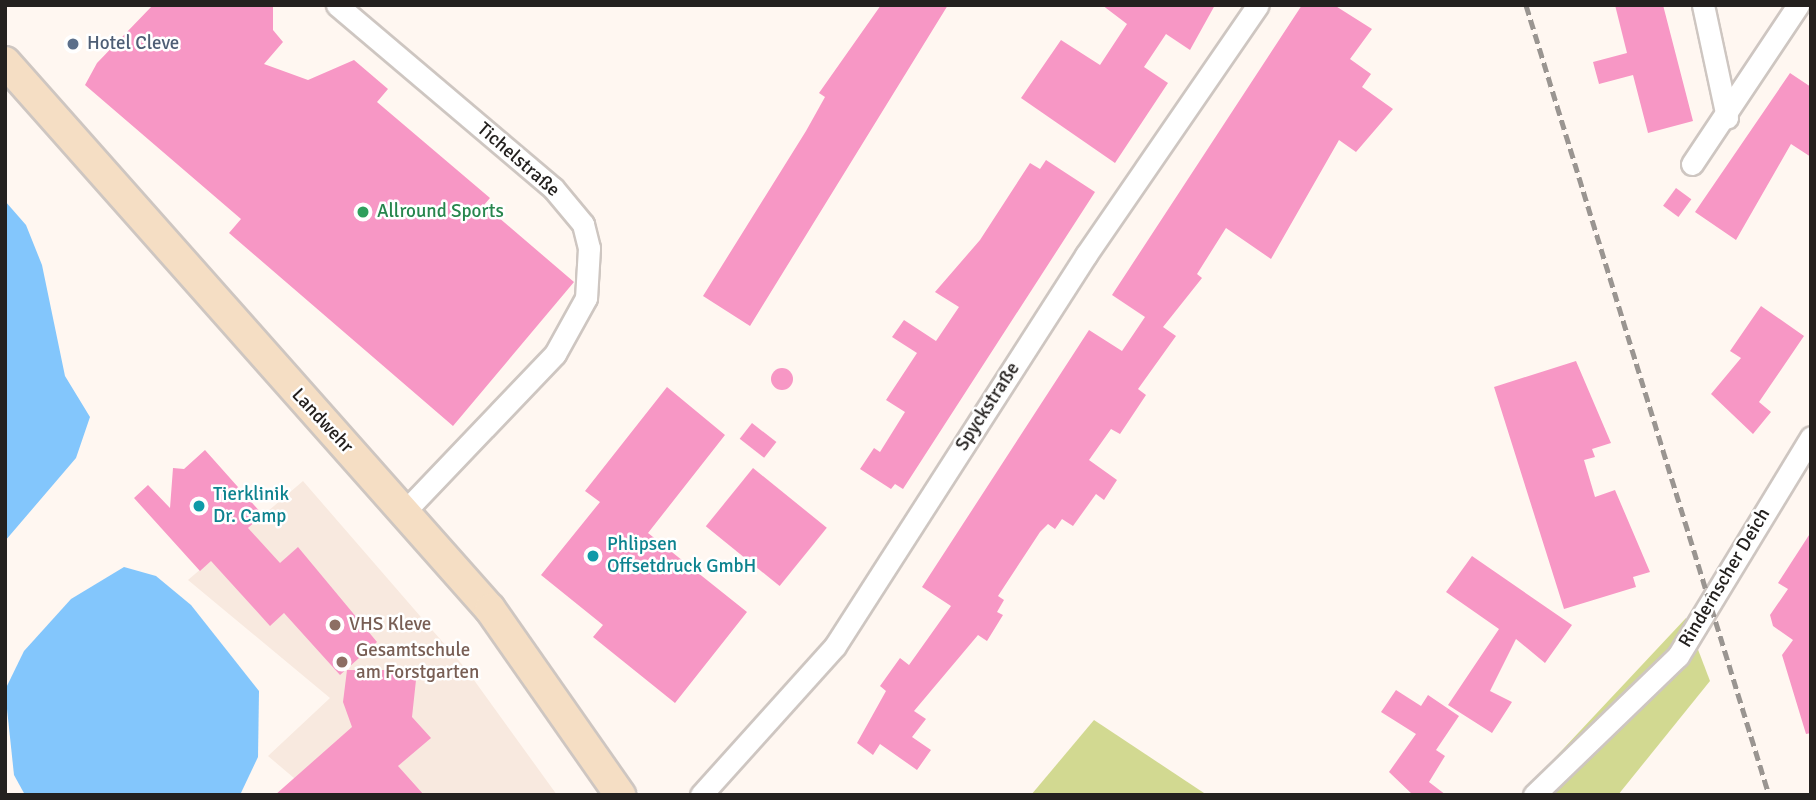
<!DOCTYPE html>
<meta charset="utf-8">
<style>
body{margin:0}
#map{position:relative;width:1816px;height:800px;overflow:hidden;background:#fff7f1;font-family:Signika,sans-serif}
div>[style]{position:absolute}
.built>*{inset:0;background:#f8e9df}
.green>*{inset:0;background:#d2d991}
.water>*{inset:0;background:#83c6fc}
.building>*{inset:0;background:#f797c5;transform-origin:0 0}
.round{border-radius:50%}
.roads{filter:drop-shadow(2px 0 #cec6c1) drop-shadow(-2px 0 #cec6c1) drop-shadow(0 2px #cec6c1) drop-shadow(0 -2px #cec6c1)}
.minor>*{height:21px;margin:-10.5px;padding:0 10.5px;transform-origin:10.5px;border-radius:10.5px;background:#fff}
.secondary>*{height:30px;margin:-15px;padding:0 15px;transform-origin:15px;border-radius:15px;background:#f5dec4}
.rail>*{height:5px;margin-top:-2.5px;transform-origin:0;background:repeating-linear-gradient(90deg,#9a9591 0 10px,transparent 0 15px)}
.dots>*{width:19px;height:19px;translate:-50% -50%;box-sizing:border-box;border:4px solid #fff;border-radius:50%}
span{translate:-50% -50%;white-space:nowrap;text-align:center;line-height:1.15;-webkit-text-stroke:5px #fff;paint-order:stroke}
.service-label{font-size:19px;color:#4e5e75}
.left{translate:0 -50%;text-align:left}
.street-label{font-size:19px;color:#24211f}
.leisure-label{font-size:19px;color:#27864d}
.culture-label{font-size:19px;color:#0d838f}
.education-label{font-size:19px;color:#785e54}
.frame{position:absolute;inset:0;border:7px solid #24211f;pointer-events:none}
</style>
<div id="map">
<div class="built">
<div style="clip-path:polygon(303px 481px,466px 669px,557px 795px,314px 795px,268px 756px,330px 698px,188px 580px)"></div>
</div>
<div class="green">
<div style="clip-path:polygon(1686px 618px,1710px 681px,1618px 795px,1520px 795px)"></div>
<div style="clip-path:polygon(1094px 720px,1207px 795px,1031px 795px)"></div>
</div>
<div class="water">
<div style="clip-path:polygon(5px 201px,26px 225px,42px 265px,65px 376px,90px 417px,76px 458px,5px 541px)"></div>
<div style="clip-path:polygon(124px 567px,156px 576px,191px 605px,259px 691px,258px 757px,240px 795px,25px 795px,14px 775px,5px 690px,24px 651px,71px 599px)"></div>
</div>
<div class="building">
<div style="clip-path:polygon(153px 5px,273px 5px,273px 30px,283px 42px,264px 64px,308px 80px,354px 60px,388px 89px,377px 102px,490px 198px,484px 205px,574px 282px,453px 426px,229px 233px,241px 219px,85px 85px,97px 63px)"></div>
<div style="clip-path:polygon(881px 5px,948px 5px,750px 326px,703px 296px,806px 131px,825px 97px,819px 93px)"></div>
<div style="clip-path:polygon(1102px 5px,1215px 5px,1190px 50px,1166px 34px,1144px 67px,1168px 83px,1115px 163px,1021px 98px,1061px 40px,1100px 65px,1127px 24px)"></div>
<div style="clip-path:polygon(1302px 5px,1334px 5px,1372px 29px,1350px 59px,1371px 74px,1362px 87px,1393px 109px,1356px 152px,1339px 140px,1271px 259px,1226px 228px,1197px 274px,1202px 278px,1163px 327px,1176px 336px,1138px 389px,1146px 395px,1120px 434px,1111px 429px,1089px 460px,1117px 480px,1104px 500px,1096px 494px,1073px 526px,1062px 519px,1055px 529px,1048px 524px,1040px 532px,998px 596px,1004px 600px,997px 612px,1003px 615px,987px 641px,978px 635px,914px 711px,926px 719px,912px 737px,931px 750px,917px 770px,880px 744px,873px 755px,857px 743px,886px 691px,880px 686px,900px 658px,909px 665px,951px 606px,922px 587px,1089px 330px,1122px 351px,1145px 317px,1112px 295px)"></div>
<div style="clip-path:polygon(1615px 5px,1663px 5px,1693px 121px,1648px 133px,1633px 75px,1599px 84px,1593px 62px,1627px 53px)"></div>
<div style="clip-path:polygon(1790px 73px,1811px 87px,1811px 157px,1791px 144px,1736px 240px,1695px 212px)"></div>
<div style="clip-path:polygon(1046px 160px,1095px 192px,903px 489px,895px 484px,891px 489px,860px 469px,874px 448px,880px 452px,905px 412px,886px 400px,917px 353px,892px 337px,904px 320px,936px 341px,959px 307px,935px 292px,980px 240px,1030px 163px,1040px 169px)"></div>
<div style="left:1676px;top:188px;width:19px;height:22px;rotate:36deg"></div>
<div style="clip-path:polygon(1761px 306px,1804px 336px,1759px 402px,1771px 412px,1753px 434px,1711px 394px,1741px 358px,1730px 351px)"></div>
<div style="clip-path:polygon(1576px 361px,1611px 443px,1592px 449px,1595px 457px,1584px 460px,1595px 497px,1615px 490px,1650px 572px,1633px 577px,1636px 587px,1564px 609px,1494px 387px)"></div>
<div class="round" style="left:771px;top:368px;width:22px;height:22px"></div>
<div style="clip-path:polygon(667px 387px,725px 435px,648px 533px,747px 612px,675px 703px,593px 637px,603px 625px,541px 575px,600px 502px,585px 491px)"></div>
<div style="left:752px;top:423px;width:31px;height:20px;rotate:38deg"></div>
<div style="clip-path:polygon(205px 450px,263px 515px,248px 528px,280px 563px,298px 547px,377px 642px,340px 675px,284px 613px,270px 626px,211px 561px,200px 571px,134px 498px,148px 485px,170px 508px,173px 468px,184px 469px)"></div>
<div style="left:753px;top:468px;width:95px;height:75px;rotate:39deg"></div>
<div style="clip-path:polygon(1811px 532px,1811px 733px,1806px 734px,1782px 655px,1793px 640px,1773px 626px,1770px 615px,1788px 589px,1778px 583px)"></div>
<div style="clip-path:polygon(1472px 556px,1572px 625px,1545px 663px,1516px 639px,1490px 691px,1512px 702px,1492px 733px,1448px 705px,1499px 629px,1446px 592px)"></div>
<div style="clip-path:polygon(347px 670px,394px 670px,416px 680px,412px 717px,431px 738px,398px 766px,424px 795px,275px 795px,352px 727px,343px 702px)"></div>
<div style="clip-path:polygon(1396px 690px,1421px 706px,1428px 695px,1459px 716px,1436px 750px,1445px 756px,1429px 782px,1446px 795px,1413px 795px,1389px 772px,1416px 734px,1381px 712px)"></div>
</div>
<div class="roads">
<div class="minor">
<div style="left:337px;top:5px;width:283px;rotate:40.3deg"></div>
<div style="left:553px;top:188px;width:47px;rotate:50.2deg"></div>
<div style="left:583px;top:224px;width:25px;rotate:76deg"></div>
<div style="left:589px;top:248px;width:50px;rotate:93.4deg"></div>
<div style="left:586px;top:298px;width:64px;rotate:119deg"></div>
<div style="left:555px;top:354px;width:217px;rotate:133.7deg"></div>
<div style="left:1703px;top:5px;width:115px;rotate:77.9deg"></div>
<div style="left:1692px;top:164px;width:191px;rotate:-56.3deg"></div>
<div style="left:701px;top:795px;width:200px;rotate:-48deg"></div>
<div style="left:835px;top:646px;width:465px;rotate:-57.3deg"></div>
<div style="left:1086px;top:255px;width:303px;rotate:-55.5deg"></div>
<div style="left:1534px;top:795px;width:200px;rotate:-44deg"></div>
<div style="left:1678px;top:656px;width:256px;rotate:-58.7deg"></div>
</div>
<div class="secondary">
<div style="left:5px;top:62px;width:731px;rotate:48.44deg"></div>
<div style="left:490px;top:609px;width:227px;rotate:55deg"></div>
</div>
</div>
<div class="rail">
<div style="left:1526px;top:5px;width:827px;rotate:72.9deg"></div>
</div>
<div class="dots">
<div style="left:73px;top:44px;background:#5c6f8a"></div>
<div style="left:363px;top:212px;background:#2e9e5b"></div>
<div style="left:199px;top:506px;background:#0f9aa8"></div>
<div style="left:593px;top:556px;background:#0f9aa8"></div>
<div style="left:335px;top:625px;background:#8d6e63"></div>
<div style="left:342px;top:662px;background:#8d6e63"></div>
</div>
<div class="service-label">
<span class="left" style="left:87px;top:44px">Hotel Cleve</span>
</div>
<div class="street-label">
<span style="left:518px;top:160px;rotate:41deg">Tichelstraße</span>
<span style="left:988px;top:407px;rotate:-57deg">Spyckstraße</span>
<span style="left:322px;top:421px;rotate:47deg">Landwehr</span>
<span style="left:1725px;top:578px;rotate:-59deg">Rindernscher Deich</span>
</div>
<div class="leisure-label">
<span class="left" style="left:377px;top:212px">Allround Sports</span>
</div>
<div class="culture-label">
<span class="left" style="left:213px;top:506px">Tierklinik<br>Dr. Camp</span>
<span class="left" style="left:607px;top:556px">Phlipsen<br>Offsetdruck GmbH</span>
</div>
<div class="education-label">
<span class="left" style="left:349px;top:625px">VHS Kleve</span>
<span class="left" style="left:356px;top:662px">Gesamtschule<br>am Forstgarten</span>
</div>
<div class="frame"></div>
</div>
